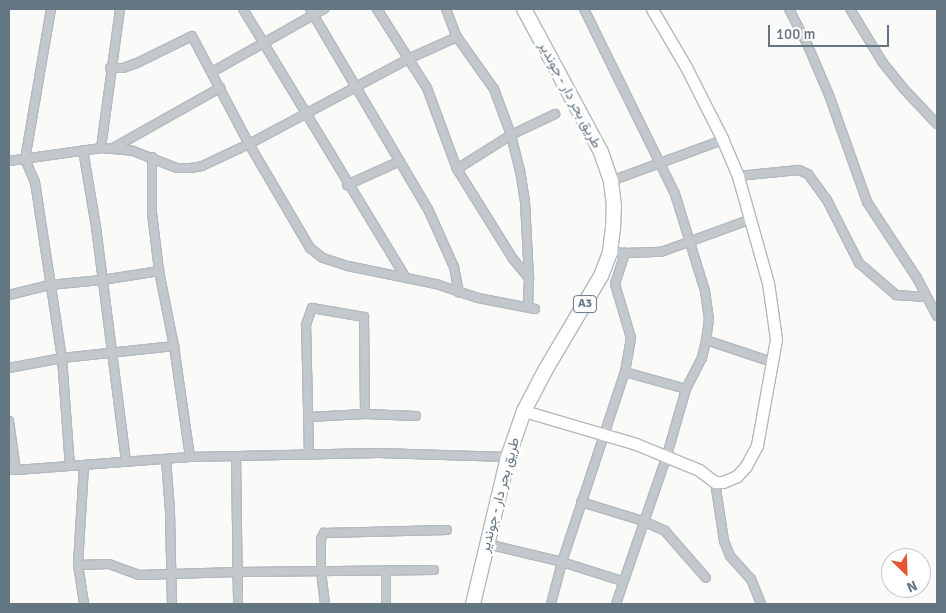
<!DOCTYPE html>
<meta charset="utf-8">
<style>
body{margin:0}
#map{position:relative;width:946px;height:613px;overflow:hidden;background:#fafaf8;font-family:Signika,Vazirmatn,sans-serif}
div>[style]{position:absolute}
.roads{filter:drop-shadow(1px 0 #b3babf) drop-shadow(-1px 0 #b3babf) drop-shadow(0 1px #b3babf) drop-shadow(0 -1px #b3babf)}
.street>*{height:8px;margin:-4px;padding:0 4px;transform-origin:4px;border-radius:4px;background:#c3c8cc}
.secondary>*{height:11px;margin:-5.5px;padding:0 5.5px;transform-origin:5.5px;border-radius:5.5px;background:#fff}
.highway>*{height:14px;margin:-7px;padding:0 7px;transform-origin:7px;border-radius:7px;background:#fff}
span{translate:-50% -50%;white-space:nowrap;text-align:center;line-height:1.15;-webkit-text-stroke:5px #fff;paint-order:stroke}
.shield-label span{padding:1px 4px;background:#fff;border:1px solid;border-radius:4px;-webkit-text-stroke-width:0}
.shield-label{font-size:12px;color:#657683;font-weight:700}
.street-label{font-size:14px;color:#657683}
.frame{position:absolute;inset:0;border:10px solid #657683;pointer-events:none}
.north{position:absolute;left:881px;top:548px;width:50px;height:50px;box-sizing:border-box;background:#fff;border:1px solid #c1c8cd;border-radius:50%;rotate:156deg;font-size:14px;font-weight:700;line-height:20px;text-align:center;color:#657683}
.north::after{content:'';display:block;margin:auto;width:18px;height:22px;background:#e4572e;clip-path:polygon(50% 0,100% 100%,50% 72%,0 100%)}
.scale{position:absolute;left:768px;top:25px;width:121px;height:22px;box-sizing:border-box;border:2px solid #657683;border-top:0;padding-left:6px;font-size:15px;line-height:18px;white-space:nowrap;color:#657683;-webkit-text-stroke:4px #fff;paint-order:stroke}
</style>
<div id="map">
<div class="roads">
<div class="street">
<div style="left:51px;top:9px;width:152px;rotate:99.8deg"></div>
<div style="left:25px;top:159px;width:25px;rotate:67deg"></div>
<div style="left:35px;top:182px;width:178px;rotate:81.3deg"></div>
<div style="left:62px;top:358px;width:108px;rotate:85.8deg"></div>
<div style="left:120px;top:9px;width:140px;rotate:97.8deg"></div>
<div style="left:101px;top:148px;width:32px;rotate:5deg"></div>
<div style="left:133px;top:151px;width:47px;rotate:21.1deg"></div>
<div style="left:177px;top:168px;width:14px"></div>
<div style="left:191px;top:168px;width:11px;rotate:-10deg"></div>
<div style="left:202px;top:166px;width:52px;rotate:-25.1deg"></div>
<div style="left:249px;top:144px;width:180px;rotate:-28.1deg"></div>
<div style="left:408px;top:59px;width:54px;rotate:-24.2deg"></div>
<div style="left:243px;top:9px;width:313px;rotate:58.8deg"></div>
<div style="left:310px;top:9px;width:232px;rotate:59.5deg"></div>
<div style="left:428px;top:209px;width:64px;rotate:65.9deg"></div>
<div style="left:454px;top:267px;width:26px;rotate:79deg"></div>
<div style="left:377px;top:9px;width:93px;rotate:57.7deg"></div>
<div style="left:427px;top:88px;width:86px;rotate:69.7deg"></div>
<div style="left:457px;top:169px;width:106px;rotate:58.1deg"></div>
<div style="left:513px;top:259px;width:25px;rotate:50deg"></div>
<div style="left:446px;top:9px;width:30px;rotate:69deg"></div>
<div style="left:457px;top:37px;width:64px;rotate:54.6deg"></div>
<div style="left:494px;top:89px;width:49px;rotate:69.7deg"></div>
<div style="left:511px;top:135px;width:36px;rotate:76deg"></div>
<div style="left:520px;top:170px;width:32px;rotate:81deg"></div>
<div style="left:525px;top:202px;width:76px;rotate:87deg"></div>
<div style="left:529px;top:278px;width:29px;rotate:92deg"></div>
<div style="left:584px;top:9px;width:206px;rotate:63.8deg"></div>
<div style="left:675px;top:194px;width:102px;rotate:72.8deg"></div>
<div style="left:705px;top:291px;width:28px;rotate:82deg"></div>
<div style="left:709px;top:319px;width:21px;rotate:98deg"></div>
<div style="left:789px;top:9px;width:42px;rotate:62.8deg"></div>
<div style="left:808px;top:46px;width:53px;rotate:66.8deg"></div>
<div style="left:829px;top:95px;width:114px;rotate:70.4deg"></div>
<div style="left:867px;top:202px;width:91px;rotate:56.7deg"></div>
<div style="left:917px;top:278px;width:43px;rotate:62.2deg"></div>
<div style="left:850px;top:9px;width:63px;rotate:58.6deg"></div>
<div style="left:883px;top:63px;width:33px;rotate:51deg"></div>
<div style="left:904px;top:89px;width:48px;rotate:46.7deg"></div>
<div style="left:110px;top:68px;width:13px"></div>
<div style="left:123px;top:68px;width:15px;rotate:-20deg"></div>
<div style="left:137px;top:63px;width:61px;rotate:-26.1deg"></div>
<div style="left:192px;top:36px;width:122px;rotate:62.2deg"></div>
<div style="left:249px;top:144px;width:121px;rotate:59.6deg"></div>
<div style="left:310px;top:248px;width:16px;rotate:38deg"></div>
<div style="left:323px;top:258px;width:26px;rotate:18deg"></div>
<div style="left:348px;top:266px;width:90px;rotate:11.6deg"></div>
<div style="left:436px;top:284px;width:44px;rotate:18.4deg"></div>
<div style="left:478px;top:298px;width:58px;rotate:10.9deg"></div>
<div style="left:212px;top:72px;width:129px;rotate:-29.4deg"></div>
<div style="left:113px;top:148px;width:123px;rotate:-29.3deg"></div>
<div style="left:83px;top:150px;width:78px;rotate:80.4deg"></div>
<div style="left:96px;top:227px;width:237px;rotate:82.7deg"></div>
<div style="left:152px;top:157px;width:56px;rotate:90deg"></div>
<div style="left:152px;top:213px;width:58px;rotate:83.1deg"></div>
<div style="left:159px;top:271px;width:76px;rotate:78.7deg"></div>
<div style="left:174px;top:346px;width:112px;rotate:81.8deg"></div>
<div style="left:9px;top:161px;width:93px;rotate:-8deg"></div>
<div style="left:457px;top:169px;width:64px;rotate:-32.2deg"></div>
<div style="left:511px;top:135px;width:49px;rotate:-25.5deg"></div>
<div style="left:738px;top:176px;width:61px;rotate:-5.6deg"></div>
<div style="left:799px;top:170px;width:10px;rotate:24deg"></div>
<div style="left:808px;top:174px;width:32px;rotate:54deg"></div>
<div style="left:827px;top:200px;width:71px;rotate:63.1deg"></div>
<div style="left:859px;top:263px;width:49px;rotate:40.9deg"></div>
<div style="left:896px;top:295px;width:30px;rotate:4deg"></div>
<div style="left:611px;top:181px;width:119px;rotate:-20.1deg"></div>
<div style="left:347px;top:185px;width:58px;rotate:-24.4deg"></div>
<div style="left:625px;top:253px;width:36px;rotate:-2deg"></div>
<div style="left:661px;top:252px;width:94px;rotate:-20deg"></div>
<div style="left:9px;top:295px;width:41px;rotate:-14deg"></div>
<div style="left:49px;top:285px;width:53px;rotate:-5.4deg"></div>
<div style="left:102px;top:280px;width:58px;rotate:-9deg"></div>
<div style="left:9px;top:368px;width:54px;rotate:-10.7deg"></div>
<div style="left:62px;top:358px;width:113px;rotate:-6.1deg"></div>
<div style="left:625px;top:372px;width:63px;rotate:15.6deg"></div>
<div style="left:309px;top:417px;width:56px;rotate:-3.1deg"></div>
<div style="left:365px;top:414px;width:51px;rotate:2.2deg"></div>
<div style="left:9px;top:421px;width:49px;rotate:81.9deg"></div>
<div style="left:16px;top:470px;width:7px;rotate:180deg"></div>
<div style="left:309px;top:454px;width:129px;rotate:-91.3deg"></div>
<div style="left:306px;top:325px;width:18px;rotate:-71deg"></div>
<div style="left:312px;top:308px;width:53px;rotate:9.8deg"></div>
<div style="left:364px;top:317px;width:97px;rotate:89.4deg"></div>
<div style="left:236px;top:456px;width:148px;rotate:89.2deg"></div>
<div style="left:166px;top:459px;width:52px;rotate:85.6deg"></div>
<div style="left:170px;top:511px;width:93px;rotate:88.8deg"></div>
<div style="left:84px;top:466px;width:99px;rotate:93.5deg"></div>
<div style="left:78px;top:565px;width:39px;rotate:81deg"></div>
<div style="left:16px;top:470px;width:174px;rotate:-4.3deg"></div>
<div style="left:190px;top:457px;width:188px;rotate:-1.2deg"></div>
<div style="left:378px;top:453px;width:130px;rotate:1.8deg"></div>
<div style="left:715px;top:482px;width:60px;rotate:81.3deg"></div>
<div style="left:724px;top:541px;width:16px;rotate:68deg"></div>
<div style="left:730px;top:556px;width:31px;rotate:48deg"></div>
<div style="left:751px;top:579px;width:27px;rotate:68deg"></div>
<div style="left:581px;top:502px;width:65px;rotate:17deg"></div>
<div style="left:643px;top:521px;width:24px;rotate:24deg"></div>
<div style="left:665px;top:531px;width:62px;rotate:48.9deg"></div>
<div style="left:487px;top:544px;width:77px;rotate:13.5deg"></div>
<div style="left:562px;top:562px;width:63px;rotate:17.6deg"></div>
<div style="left:78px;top:565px;width:31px;rotate:-2deg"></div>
<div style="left:109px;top:564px;width:32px;rotate:20deg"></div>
<div style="left:139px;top:575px;width:98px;rotate:-1.8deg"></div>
<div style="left:237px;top:572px;width:197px;rotate:-0.6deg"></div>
<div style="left:386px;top:572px;width:32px;rotate:90deg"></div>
<div style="left:325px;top:604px;width:31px;rotate:-97deg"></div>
<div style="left:321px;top:573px;width:34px;rotate:-90deg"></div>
<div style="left:321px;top:539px;width:7px;rotate:-63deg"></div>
<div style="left:324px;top:533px;width:123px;rotate:-1.4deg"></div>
<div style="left:551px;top:604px;width:43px;rotate:-75.3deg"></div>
<div style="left:562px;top:562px;width:200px;rotate:-71.7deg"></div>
<div style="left:625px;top:372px;width:35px;rotate:-80deg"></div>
<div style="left:631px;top:338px;width:56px;rotate:-106.5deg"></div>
<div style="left:615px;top:284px;width:33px;rotate:-72deg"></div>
<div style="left:625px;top:253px;width:15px;rotate:-176deg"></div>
<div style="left:616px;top:604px;width:157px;rotate:-71.1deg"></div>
<div style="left:667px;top:455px;width:69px;rotate:-73.9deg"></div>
<div style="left:686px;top:389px;width:35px;rotate:-63deg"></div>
<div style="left:702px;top:358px;width:18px;rotate:-77deg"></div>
<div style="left:706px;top:340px;width:70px;rotate:18.4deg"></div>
</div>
<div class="secondary">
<div style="left:524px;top:411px;width:117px;rotate:16.4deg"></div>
<div style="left:636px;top:444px;width:68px;rotate:22.4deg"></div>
<div style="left:699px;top:470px;width:20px;rotate:37deg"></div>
<div style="left:715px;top:482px;width:8px"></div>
<div style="left:723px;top:482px;width:15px;rotate:-23deg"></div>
<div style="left:737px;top:476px;width:13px;rotate:-48deg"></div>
<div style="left:746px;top:466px;width:24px;rotate:-62deg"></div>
<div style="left:757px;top:445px;width:108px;rotate:-79.8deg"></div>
<div style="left:776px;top:339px;width:57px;rotate:-98.1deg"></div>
<div style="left:768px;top:283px;width:111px;rotate:-105.7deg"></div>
<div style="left:738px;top:176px;width:39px;rotate:-113deg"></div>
<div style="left:723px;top:140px;width:82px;rotate:-116.9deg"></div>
<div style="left:686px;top:67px;width:67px;rotate:-120.4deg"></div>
</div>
<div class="highway">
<div style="left:473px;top:604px;width:151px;rotate:-76.6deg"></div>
<div style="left:508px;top:457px;width:49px;rotate:-70.8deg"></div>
<div style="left:524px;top:411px;width:47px;rotate:-62.4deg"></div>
<div style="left:546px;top:369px;width:108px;rotate:-59.4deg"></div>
<div style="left:601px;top:276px;width:26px;rotate:-69deg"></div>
<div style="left:610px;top:252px;width:23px;rotate:-83deg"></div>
<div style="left:613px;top:229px;width:23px;rotate:-88deg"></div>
<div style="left:614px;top:206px;width:25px;rotate:-97deg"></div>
<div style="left:611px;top:181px;width:31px;rotate:-109deg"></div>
<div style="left:601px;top:152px;width:162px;rotate:-118.3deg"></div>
</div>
</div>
<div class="shield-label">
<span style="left:585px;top:304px">A3</span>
</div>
<div class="street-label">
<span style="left:570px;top:95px;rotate:62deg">طريق بحر دار - جوندير</span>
<span style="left:500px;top:495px;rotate:-75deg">طريق بحر دار - جوندير</span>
</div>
<div class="frame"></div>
<div class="north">N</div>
<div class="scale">100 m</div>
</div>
